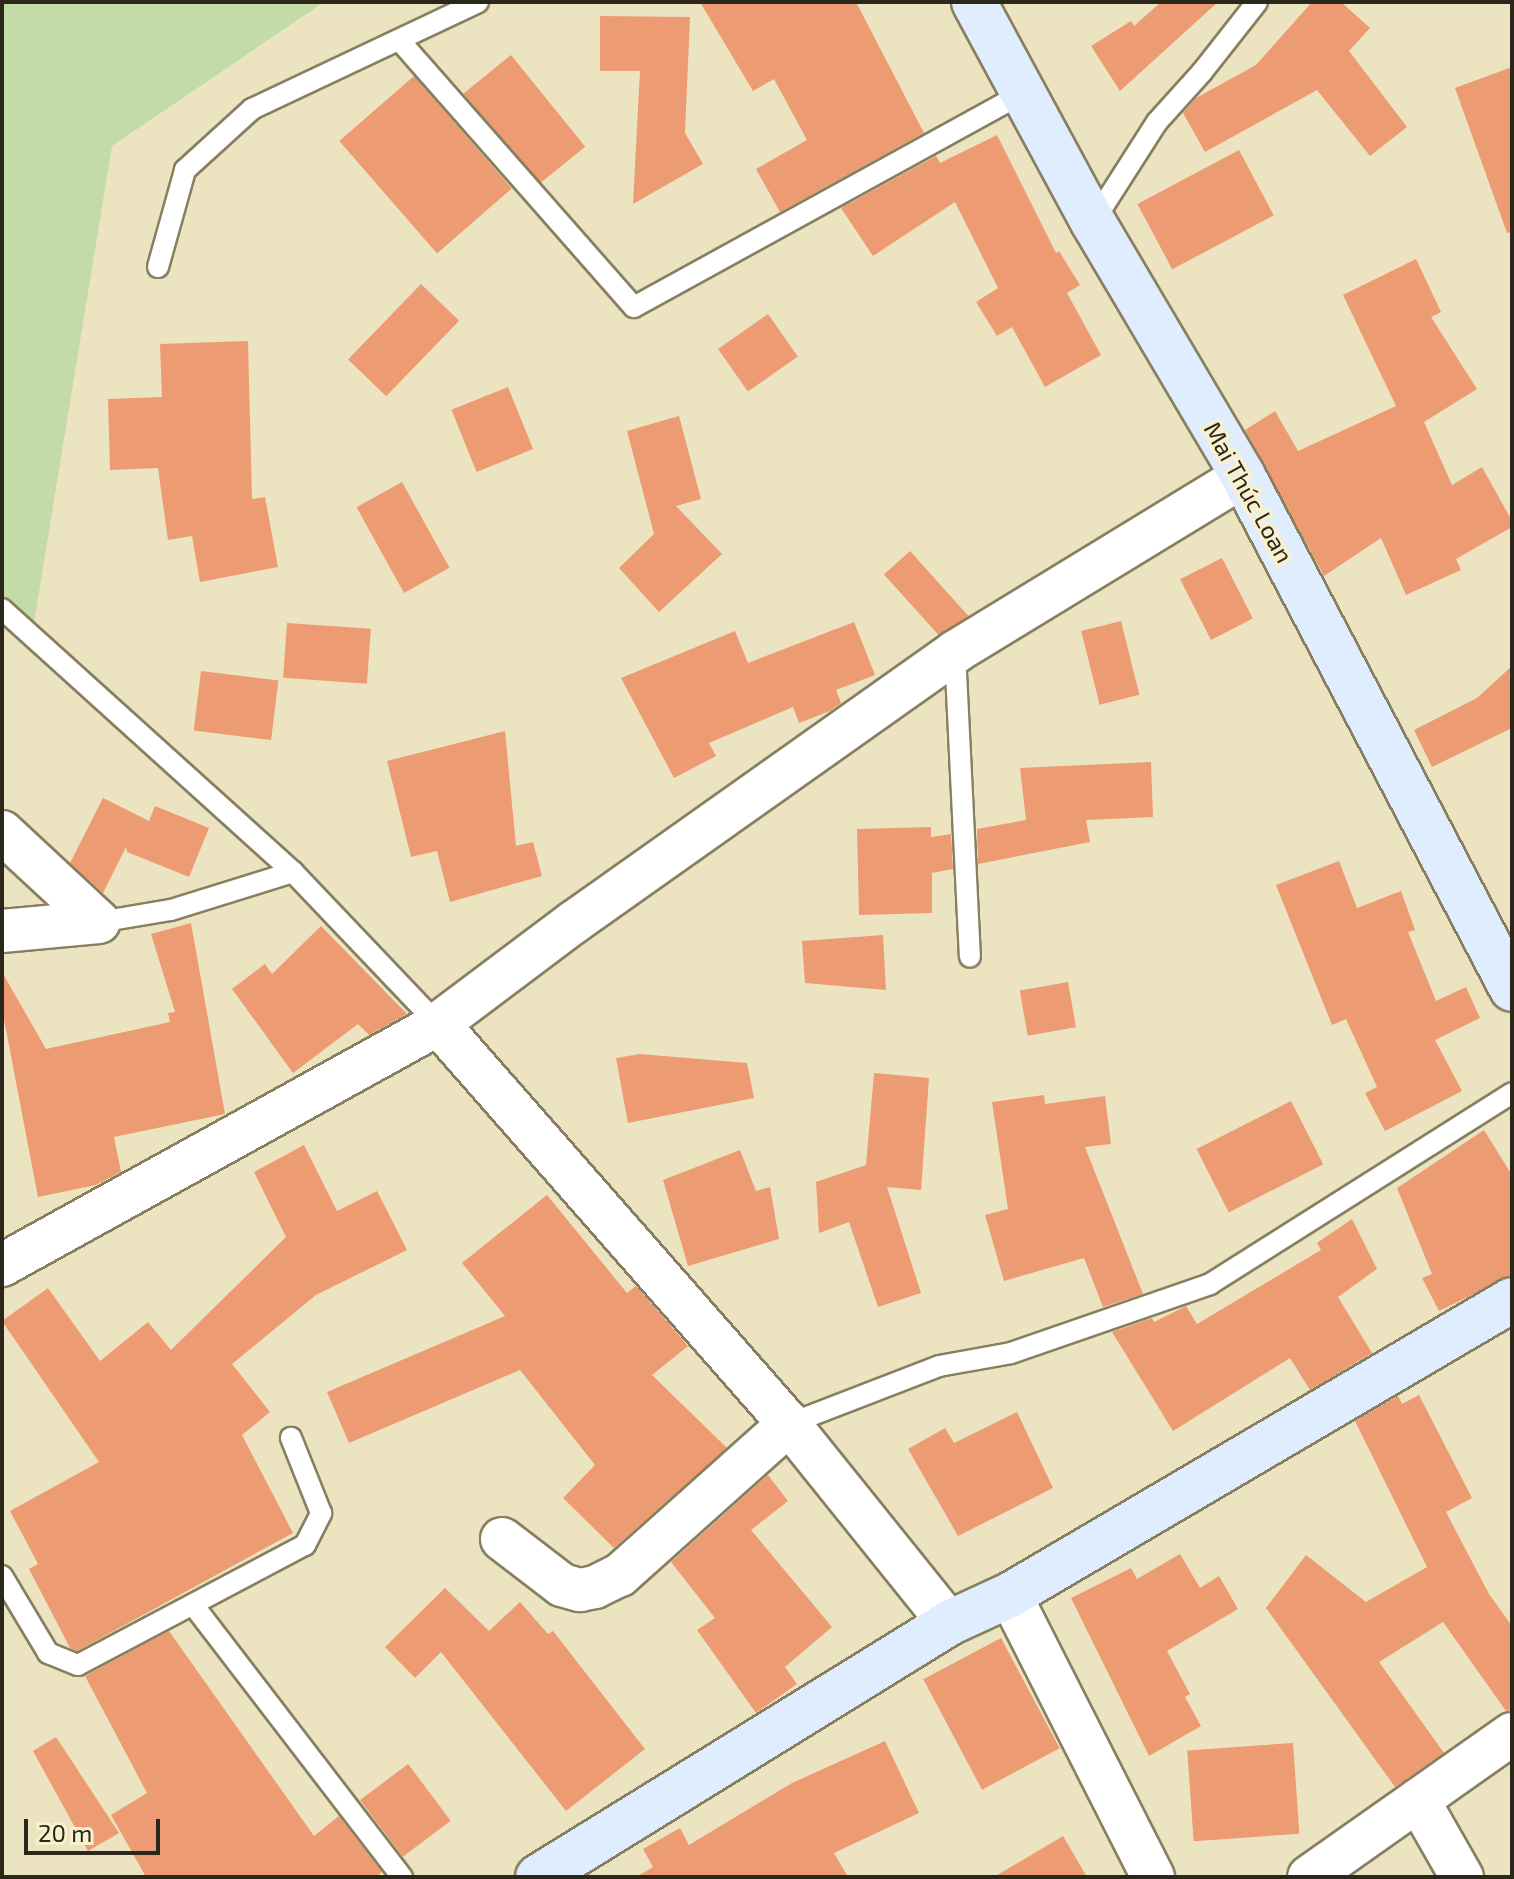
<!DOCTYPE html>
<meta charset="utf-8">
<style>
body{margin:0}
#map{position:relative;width:1514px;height:1879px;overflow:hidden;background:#ece4c1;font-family:"Exo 2",sans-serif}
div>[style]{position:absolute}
.green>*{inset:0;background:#c3dba7}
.building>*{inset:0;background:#ed9b73;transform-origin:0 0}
.roads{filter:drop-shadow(2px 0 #877f60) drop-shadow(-2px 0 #877f60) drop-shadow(0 2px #877f60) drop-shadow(0 -2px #877f60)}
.lane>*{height:20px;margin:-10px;padding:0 10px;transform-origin:10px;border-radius:10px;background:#fff}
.street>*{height:42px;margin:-21px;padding:0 21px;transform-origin:21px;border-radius:21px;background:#fff}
.secondary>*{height:44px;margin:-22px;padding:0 22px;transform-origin:22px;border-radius:22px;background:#dfedfe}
span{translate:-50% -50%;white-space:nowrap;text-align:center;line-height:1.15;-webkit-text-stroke:7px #f9f1ce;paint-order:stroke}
.street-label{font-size:24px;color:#2b281b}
.frame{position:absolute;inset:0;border:4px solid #2b281b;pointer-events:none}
.scale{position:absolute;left:24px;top:1819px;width:136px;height:36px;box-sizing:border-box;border:4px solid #2b281b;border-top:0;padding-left:10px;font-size:24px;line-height:28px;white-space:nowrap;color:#2b281b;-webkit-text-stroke:6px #f9f1ce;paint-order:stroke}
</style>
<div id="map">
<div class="green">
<div style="clip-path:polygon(2px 2px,324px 2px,112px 146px,32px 635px,2px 597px)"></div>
</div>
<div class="building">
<div style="clip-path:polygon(700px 2px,856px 2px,924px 133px,780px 212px,756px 169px,807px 140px,774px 79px,753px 91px)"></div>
<div style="clip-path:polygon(1161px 2px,1218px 2px,1120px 91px,1091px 46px,1131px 21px,1134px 26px)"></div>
<div style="clip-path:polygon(1312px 2px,1341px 2px,1370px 28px,1349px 51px,1407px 127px,1370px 156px,1317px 90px,1205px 152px,1183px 113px,1196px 98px,1256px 65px)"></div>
<div style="clip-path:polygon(600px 16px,690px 17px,685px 133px,703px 164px,633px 204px,640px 71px,600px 71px)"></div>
<div style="left:511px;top:55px;width:118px;height:61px;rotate:51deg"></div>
<div style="clip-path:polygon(1512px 67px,1512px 232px,1507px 233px,1455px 88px)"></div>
<div style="left:414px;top:76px;width:149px;height:99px;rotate:49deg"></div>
<div style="clip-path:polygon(997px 135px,1056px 253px,1059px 251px,1080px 285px,1067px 293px,1101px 355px,1045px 387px,1012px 327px,997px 336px,976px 302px,998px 288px,955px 202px,873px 256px,841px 208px,936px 156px,940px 163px)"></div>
<div style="left:1239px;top:150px;width:74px;height:115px;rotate:62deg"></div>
<div style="clip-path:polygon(1416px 259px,1441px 312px,1431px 317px,1477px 389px,1424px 422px,1452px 485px,1482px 467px,1512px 521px,1512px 527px,1456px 559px,1461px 570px,1406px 595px,1381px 538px,1324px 576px,1245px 430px,1275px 411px,1298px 451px,1396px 406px,1343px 295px)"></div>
<div style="left:421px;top:284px;width:53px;height:105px;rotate:44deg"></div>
<div style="left:768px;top:314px;width:52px;height:61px;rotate:55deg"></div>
<div style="clip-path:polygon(248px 341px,252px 499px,265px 497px,278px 567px,200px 582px,192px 536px,168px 540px,158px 468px,110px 470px,108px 399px,162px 397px,160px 344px)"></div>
<div style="left:508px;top:387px;width:67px;height:61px;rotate:68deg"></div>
<div style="clip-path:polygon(679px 416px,701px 499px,676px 506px,722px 554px,659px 612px,619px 568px,654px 534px,627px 431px)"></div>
<div style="left:402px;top:482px;width:98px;height:52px;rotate:61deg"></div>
<div style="left:910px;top:551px;width:87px;height:35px;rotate:48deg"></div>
<div style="left:1222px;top:558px;width:68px;height:47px;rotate:63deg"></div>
<div style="left:1121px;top:621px;width:76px;height:41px;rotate:76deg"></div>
<div style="clip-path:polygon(854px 622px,875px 675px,836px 690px,841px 703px,830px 711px,799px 723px,793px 707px,709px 743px,716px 756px,674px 778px,621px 678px,735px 631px,748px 663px)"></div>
<div style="left:287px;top:623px;width:84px;height:55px;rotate:4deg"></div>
<div style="clip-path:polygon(1512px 666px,1512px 728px,1432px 767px,1414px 730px,1477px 698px)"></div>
<div style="left:201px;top:671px;width:78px;height:60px;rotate:7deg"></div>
<div style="clip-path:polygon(505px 731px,516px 846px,533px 842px,542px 876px,450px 902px,437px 851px,411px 857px,387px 761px)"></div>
<div style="clip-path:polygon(1151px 762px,1153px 817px,1086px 820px,1090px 842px,978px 864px,977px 829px,1026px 820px,1020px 768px)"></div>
<div style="clip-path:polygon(103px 798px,149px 821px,155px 806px,209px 828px,189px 877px,127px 852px,126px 847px,103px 893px,70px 863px)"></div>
<div style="clip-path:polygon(931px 827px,931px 837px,951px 834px,953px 869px,932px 873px,932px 913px,859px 915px,857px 829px)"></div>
<div style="clip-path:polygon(1339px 861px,1357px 908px,1401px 891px,1415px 930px,1408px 932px,1436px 1001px,1466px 987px,1480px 1018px,1435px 1040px,1462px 1091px,1385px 1131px,1365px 1093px,1377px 1087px,1346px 1019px,1332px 1025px,1276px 885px)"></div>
<div style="clip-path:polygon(191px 923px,225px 1114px,114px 1137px,121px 1172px,96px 1185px,38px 1197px,2px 1009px,2px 972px,46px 1049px,170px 1022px,168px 1013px,175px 1012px,151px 934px)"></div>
<div style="clip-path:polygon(321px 926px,407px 1014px,369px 1035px,358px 1024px,293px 1073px,232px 989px,265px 964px,272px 974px)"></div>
<div style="clip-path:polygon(883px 935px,886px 990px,805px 983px,802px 941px)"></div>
<div style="left:1068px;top:982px;width:46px;height:49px;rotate:80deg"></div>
<div style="clip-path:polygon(640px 1054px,747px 1063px,754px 1098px,628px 1123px,616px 1058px)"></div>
<div style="clip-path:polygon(874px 1073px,929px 1078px,921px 1190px,887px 1187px,921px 1293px,878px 1307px,849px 1222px,819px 1233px,816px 1182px,866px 1165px)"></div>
<div style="clip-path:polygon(1044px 1095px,1045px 1104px,1105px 1096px,1111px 1144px,1085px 1147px,1143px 1294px,1103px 1307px,1084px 1258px,1004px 1281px,985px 1215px,1008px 1209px,992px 1102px)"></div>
<div style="left:1291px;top:1101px;width:71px;height:106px;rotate:63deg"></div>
<div style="clip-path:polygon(1484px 1130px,1512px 1175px,1512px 1275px,1439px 1311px,1422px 1278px,1432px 1274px,1397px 1188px)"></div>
<div style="clip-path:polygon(304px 1145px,337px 1211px,377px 1191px,407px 1250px,316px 1295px,232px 1364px,270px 1412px,242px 1435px,293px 1533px,77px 1651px,70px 1648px,29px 1569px,38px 1564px,10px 1511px,99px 1462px,2px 1321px,48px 1288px,100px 1361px,148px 1322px,171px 1350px,286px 1237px,254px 1172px)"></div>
<div style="clip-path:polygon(740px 1150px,756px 1191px,770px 1187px,779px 1239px,688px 1266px,663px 1180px)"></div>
<div style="clip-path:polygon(547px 1195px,627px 1293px,636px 1286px,688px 1346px,652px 1375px,727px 1448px,614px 1548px,563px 1498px,595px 1465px,520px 1370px,349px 1443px,327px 1392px,505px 1316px,462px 1263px)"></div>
<div style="clip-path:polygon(1352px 1219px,1377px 1269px,1338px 1297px,1372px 1353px,1310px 1390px,1290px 1358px,1173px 1431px,1112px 1332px,1152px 1318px,1154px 1322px,1186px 1306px,1197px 1324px,1321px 1250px,1317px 1243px)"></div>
<div style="clip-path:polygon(1419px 1395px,1472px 1498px,1446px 1512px,1489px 1594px,1512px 1626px,1512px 1710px,1506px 1711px,1443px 1622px,1379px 1662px,1444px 1753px,1395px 1787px,1266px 1608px,1306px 1555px,1366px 1602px,1427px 1567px,1355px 1421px,1398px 1396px,1402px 1404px)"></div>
<div style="clip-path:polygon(1017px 1412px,1053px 1488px,958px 1536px,908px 1449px,945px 1428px,954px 1443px)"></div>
<div style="clip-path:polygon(768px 1475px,788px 1501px,751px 1530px,832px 1627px,785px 1667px,797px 1684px,756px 1713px,697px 1630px,715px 1618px,671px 1562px)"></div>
<div style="clip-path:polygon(1180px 1554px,1200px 1588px,1219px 1576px,1238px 1609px,1167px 1651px,1190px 1694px,1185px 1697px,1201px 1726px,1149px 1756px,1071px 1598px,1131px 1568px,1137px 1579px)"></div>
<div style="clip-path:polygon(445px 1588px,489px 1631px,520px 1602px,548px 1634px,553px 1631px,645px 1749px,566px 1811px,441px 1652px,415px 1678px,385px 1647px)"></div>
<div style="clip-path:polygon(169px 1631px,314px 1836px,339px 1816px,382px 1872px,376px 1877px,146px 1877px,111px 1815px,147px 1793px,85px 1676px)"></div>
<div style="left:1001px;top:1638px;width:125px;height:88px;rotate:62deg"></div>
<div style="clip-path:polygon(56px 1737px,119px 1833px,88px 1851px,33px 1751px)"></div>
<div style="clip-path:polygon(885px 1741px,919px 1813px,834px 1853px,848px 1877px,636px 1877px,653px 1867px,643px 1849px,680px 1828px,689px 1845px,792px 1783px)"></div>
<div style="left:1293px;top:1743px;width:91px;height:106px;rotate:86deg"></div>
<div style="left:408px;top:1764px;width:71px;height:60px;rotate:53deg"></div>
<div style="clip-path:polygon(1063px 1836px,1087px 1877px,994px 1877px)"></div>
</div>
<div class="roads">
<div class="lane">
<div style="left:400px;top:41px;width:354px;rotate:48.7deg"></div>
<div style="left:634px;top:307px;width:445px;rotate:-28.8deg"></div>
<div style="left:1093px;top:222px;width:119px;rotate:-57.4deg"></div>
<div style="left:1157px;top:122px;width:67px;rotate:-48deg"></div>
<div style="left:1202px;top:72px;width:89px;rotate:-51.8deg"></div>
<div style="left:158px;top:267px;width:101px;rotate:-74.4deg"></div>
<div style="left:185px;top:170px;width:91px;rotate:-42.3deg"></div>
<div style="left:252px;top:109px;width:250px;rotate:-25.3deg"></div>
<div style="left:2px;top:609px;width:392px;rotate:42.1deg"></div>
<div style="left:293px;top:872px;width:210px;rotate:46.4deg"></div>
<div style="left:955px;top:652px;width:305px;rotate:87.2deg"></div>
<div style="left:99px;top:922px;width:73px;rotate:-9.5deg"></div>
<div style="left:171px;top:910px;width:128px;rotate:-17.3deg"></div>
<div style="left:789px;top:1424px;width:161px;rotate:-21.1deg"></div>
<div style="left:939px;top:1366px;width:73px;rotate:-10.2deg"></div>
<div style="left:1011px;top:1353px;width:211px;rotate:-19.1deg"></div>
<div style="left:1210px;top:1284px;width:357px;rotate:-32.3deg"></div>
<div style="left:2px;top:1576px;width:90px;rotate:59.1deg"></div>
<div style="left:48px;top:1653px;width:32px;rotate:22deg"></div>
<div style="left:78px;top:1665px;width:257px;rotate:-27.9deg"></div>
<div style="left:305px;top:1545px;width:36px;rotate:-63deg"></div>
<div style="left:321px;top:1513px;width:81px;rotate:-111.8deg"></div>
<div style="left:194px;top:1606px;width:342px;rotate:52.5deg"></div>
</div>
<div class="street">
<div style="left:2px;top:832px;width:132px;rotate:42.9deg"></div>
<div style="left:2px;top:931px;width:97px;rotate:-5.3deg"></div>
<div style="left:438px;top:1024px;width:532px;rotate:48.73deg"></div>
<div style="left:789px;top:1424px;width:255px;rotate:51.2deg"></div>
<div style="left:2px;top:1265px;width:498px;rotate:-28.9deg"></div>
<div style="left:438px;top:1024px;width:170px;rotate:-36.9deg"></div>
<div style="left:574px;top:922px;width:467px;rotate:-35.3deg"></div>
<div style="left:955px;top:652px;width:338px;rotate:-31.4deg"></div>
<div style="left:502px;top:1539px;width:76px;rotate:37.5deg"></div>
<div style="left:562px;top:1585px;width:19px;rotate:16deg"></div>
<div style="left:580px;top:1590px;width:15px;rotate:-11deg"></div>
<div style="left:595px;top:1587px;width:28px;rotate:-26deg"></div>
<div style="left:620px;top:1575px;width:227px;rotate:-41.8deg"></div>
<div style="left:1010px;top:1595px;width:316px;rotate:63.1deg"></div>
<div style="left:1418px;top:1800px;width:89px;rotate:60.3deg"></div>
<div style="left:1309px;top:1877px;width:248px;rotate:-35.2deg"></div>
</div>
<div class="secondary">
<div style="left:974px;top:2px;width:250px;rotate:61.6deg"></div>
<div style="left:1093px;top:222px;width:295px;rotate:59.4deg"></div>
<div style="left:1243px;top:476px;width:579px;rotate:62.33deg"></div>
<div style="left:538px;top:1877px;width:483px;rotate:-31.7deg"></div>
<div style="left:949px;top:1623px;width:67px;rotate:-24.7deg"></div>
<div style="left:1010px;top:1595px;width:582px;rotate:-30.44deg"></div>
</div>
</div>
<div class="street-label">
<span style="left:1249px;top:492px;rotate:61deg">Mai Thúc Loan</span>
</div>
<div class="frame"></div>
<div class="scale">20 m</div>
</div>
